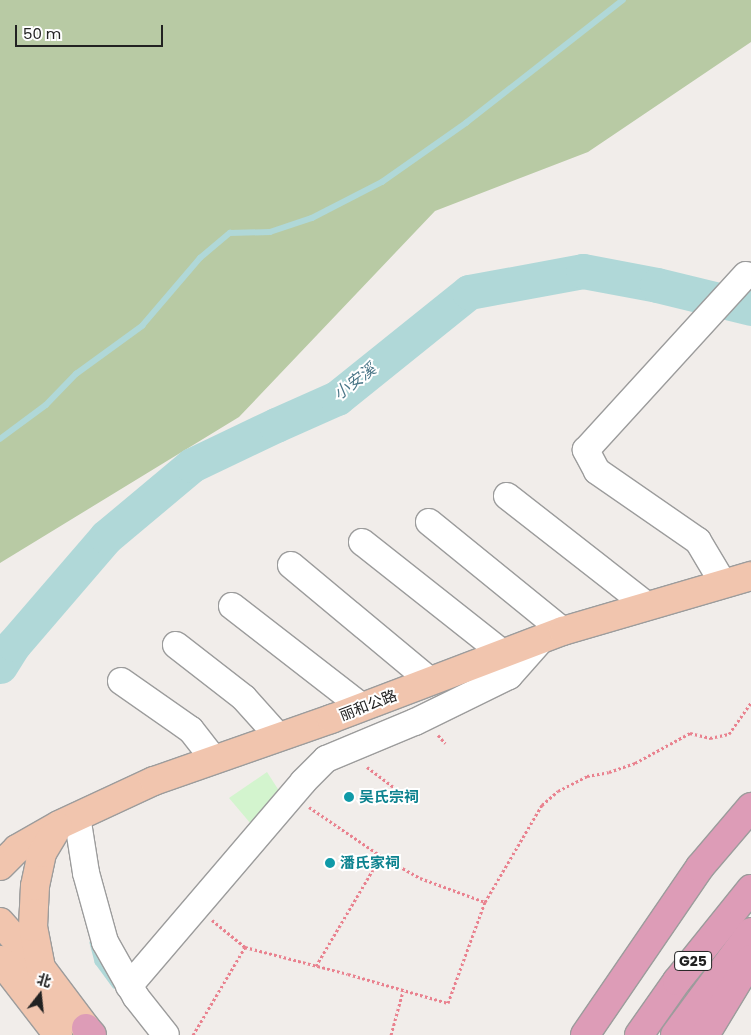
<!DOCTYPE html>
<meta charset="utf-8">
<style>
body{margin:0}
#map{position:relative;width:751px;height:1035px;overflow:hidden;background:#f1edea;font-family:Poppins,"Noto Sans SC",sans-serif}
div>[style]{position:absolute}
.forest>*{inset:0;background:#b8caa4}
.park>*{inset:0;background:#d3f4ce}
.stream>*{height:5.5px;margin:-2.75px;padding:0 2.75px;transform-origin:2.75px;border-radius:2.75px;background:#b0d8d8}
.river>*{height:35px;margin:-17.5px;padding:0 17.5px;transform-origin:17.5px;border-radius:17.5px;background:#b0d8d8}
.path>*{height:3px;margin-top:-1.5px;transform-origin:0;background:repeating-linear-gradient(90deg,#e9828f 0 2.5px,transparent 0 5px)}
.roads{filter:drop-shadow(1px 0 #9c9c9c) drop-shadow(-1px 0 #9c9c9c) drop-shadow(0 1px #9c9c9c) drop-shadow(0 -1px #9c9c9c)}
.minor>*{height:26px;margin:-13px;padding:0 13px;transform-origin:13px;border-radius:13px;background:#fff}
.major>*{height:28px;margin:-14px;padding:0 14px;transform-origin:14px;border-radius:14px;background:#f1c5ae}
.highway>*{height:28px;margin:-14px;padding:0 14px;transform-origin:14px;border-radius:14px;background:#dd9cb7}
.dots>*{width:14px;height:14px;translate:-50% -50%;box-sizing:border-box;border:2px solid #fff;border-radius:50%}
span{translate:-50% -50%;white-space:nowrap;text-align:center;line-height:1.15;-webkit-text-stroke:4px #fff;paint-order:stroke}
.shield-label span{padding:1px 4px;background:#fff;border:1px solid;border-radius:4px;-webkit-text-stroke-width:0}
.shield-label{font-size:14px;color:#222;font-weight:700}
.street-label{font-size:15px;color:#222}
.culture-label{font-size:15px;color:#0d838f;font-weight:700}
.left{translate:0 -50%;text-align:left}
.water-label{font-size:16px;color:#4b7788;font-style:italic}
.north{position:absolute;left:15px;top:970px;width:50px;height:50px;-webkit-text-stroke:4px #fff;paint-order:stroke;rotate:16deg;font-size:14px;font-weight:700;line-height:20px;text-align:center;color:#222}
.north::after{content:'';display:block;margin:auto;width:18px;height:22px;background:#222;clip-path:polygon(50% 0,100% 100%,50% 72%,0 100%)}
.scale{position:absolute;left:15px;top:25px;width:148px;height:22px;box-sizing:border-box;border:2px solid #222;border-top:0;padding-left:6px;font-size:15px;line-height:18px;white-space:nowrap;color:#222;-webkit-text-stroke:4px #fff;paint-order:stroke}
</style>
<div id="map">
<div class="forest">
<div style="clip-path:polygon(0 0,751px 0,751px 42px,588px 152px,435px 211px,239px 417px,0 563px)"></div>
</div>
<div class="park">
<div style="clip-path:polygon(267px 772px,283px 797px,251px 824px,229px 798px)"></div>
</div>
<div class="stream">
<div style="left:0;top:439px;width:57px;rotate:-36.5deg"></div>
<div style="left:46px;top:405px;width:43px;rotate:-45.9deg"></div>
<div style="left:76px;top:374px;width:82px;rotate:-36deg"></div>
<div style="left:142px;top:326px;width:89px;rotate:-49.5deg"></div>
<div style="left:200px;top:258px;width:39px;rotate:-40deg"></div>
<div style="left:230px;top:233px;width:40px;rotate:-1.4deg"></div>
<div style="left:270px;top:232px;width:44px;rotate:-18.4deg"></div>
<div style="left:312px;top:218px;width:79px;rotate:-27.2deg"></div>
<div style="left:382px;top:182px;width:103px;rotate:-35.1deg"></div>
<div style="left:466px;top:123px;width:199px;rotate:-38.1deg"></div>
<div style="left:93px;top:943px;width:20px;rotate:75deg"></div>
<div style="left:98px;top:962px;width:29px;rotate:54deg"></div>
</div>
<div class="river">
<div style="left:0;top:666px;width:26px;rotate:-58deg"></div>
<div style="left:14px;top:644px;width:141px;rotate:-49.3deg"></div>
<div style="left:106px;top:537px;width:112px;rotate:-39.9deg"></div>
<div style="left:192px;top:465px;width:93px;rotate:-25.5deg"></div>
<div style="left:276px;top:425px;width:67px;rotate:-23.9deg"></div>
<div style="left:337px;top:398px;width:169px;rotate:-38.8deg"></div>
<div style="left:469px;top:292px;width:116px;rotate:-10.4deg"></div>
<div style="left:583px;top:271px;width:75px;rotate:10.7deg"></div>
<div style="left:657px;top:285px;width:97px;rotate:13.7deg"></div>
</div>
<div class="path">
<div style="left:438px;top:735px;width:11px;rotate:49deg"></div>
<div style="left:367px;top:767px;width:39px;rotate:37deg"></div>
<div style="left:309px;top:807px;width:87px;rotate:34.2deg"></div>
<div style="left:381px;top:856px;width:45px;rotate:29.4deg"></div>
<div style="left:420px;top:878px;width:69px;rotate:20.3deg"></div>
<div style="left:212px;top:920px;width:43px;rotate:39.3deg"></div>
<div style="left:245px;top:947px;width:106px;rotate:14.7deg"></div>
<div style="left:348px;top:974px;width:104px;rotate:16.2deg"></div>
<div style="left:448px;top:1003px;width:108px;rotate:-69.9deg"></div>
<div style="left:485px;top:902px;width:113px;rotate:-59.6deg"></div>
<div style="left:542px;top:805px;width:21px;rotate:-41deg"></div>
<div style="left:558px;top:791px;width:33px;rotate:-27deg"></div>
<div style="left:587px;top:776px;width:22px;rotate:-10deg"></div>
<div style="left:609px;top:772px;width:28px;rotate:-19deg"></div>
<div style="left:635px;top:763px;width:63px;rotate:-28.6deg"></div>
<div style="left:690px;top:733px;width:21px;rotate:14deg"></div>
<div style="left:710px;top:738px;width:19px;rotate:-12deg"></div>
<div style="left:729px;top:734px;width:38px;rotate:-55deg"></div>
<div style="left:316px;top:966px;width:128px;rotate:-59.4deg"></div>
<div style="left:193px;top:1035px;width:102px;rotate:-59.4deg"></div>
<div style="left:391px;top:1035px;width:46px;rotate:-74.7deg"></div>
</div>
<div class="roads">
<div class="minor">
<div style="left:507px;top:496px;width:179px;rotate:38deg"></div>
<div style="left:429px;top:522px;width:173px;rotate:39.1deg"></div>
<div style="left:362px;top:542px;width:181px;rotate:38.3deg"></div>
<div style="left:291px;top:565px;width:181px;rotate:39.8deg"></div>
<div style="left:723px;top:583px;width:49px;rotate:-120.8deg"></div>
<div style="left:698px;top:541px;width:123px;rotate:-145.3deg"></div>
<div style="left:597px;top:471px;width:24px;rotate:-118deg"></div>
<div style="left:586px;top:450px;width:237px;rotate:-47.6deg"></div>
<div style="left:232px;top:606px;width:165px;rotate:37.8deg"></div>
<div style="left:176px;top:645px;width:86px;rotate:37.9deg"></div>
<div style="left:244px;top:698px;width:52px;rotate:48.1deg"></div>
<div style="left:121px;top:681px;width:85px;rotate:35deg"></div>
<div style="left:191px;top:730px;width:37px;rotate:52deg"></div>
<div style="left:77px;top:816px;width:58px;rotate:81deg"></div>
<div style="left:86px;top:873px;width:72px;rotate:74.6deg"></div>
<div style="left:105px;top:942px;width:63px;rotate:60.6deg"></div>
<div style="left:136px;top:997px;width:48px;rotate:51.7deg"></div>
<div style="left:129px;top:986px;width:268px;rotate:-49.5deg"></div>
<div style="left:303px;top:782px;width:33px;rotate:-45deg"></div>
<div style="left:326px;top:759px;width:96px;rotate:-22.6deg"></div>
<div style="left:415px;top:722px;width:105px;rotate:-26.1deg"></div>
<div style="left:509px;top:676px;width:48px;rotate:-48.4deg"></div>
</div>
<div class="major">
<div style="left:0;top:866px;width:24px;rotate:-45deg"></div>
<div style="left:17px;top:849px;width:48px;rotate:-29.7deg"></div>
<div style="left:59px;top:825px;width:105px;rotate:-24.9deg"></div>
<div style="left:154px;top:781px;width:188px;rotate:-19.3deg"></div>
<div style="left:331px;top:719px;width:248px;rotate:-20.8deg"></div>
<div style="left:563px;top:631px;width:196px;rotate:-16.3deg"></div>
<div style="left:0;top:922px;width:62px;rotate:48.3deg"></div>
<div style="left:41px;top:968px;width:75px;rotate:53.1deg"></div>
<div style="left:0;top:960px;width:95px;rotate:52.3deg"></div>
<div style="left:41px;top:968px;width:42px;rotate:-101deg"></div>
<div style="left:33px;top:927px;width:41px;rotate:-87.2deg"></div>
<div style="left:35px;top:886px;width:34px;rotate:-78deg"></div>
<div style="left:42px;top:853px;width:31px;rotate:-59deg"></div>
</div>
<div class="highway">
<div style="left:86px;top:1028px;width:9px;rotate:49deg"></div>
<div style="left:585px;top:1035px;width:204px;rotate:-55.6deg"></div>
<div style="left:700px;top:867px;width:79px;rotate:-49.6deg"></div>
<div style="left:639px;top:1035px;width:66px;rotate:-54.9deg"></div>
<div style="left:677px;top:981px;width:118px;rotate:-51.2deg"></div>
<div style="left:675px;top:1035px;width:128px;rotate:-53.6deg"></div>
<div style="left:705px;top:1035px;width:89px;rotate:-58.8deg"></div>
</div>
</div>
<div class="dots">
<div style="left:349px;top:797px;background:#0f9aa8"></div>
<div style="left:330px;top:863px;background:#0f9aa8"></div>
</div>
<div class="shield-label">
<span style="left:693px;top:961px">G25</span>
</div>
<div class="street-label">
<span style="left:368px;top:705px;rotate:-21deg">丽和公路</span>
</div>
<div class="culture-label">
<span class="left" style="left:359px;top:797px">吴氏宗祠</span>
<span class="left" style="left:340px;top:863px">潘氏家祠</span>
</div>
<div class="water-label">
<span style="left:355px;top:382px;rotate:-37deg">小安溪</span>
</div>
<div class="north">北</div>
<div class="scale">50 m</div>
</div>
